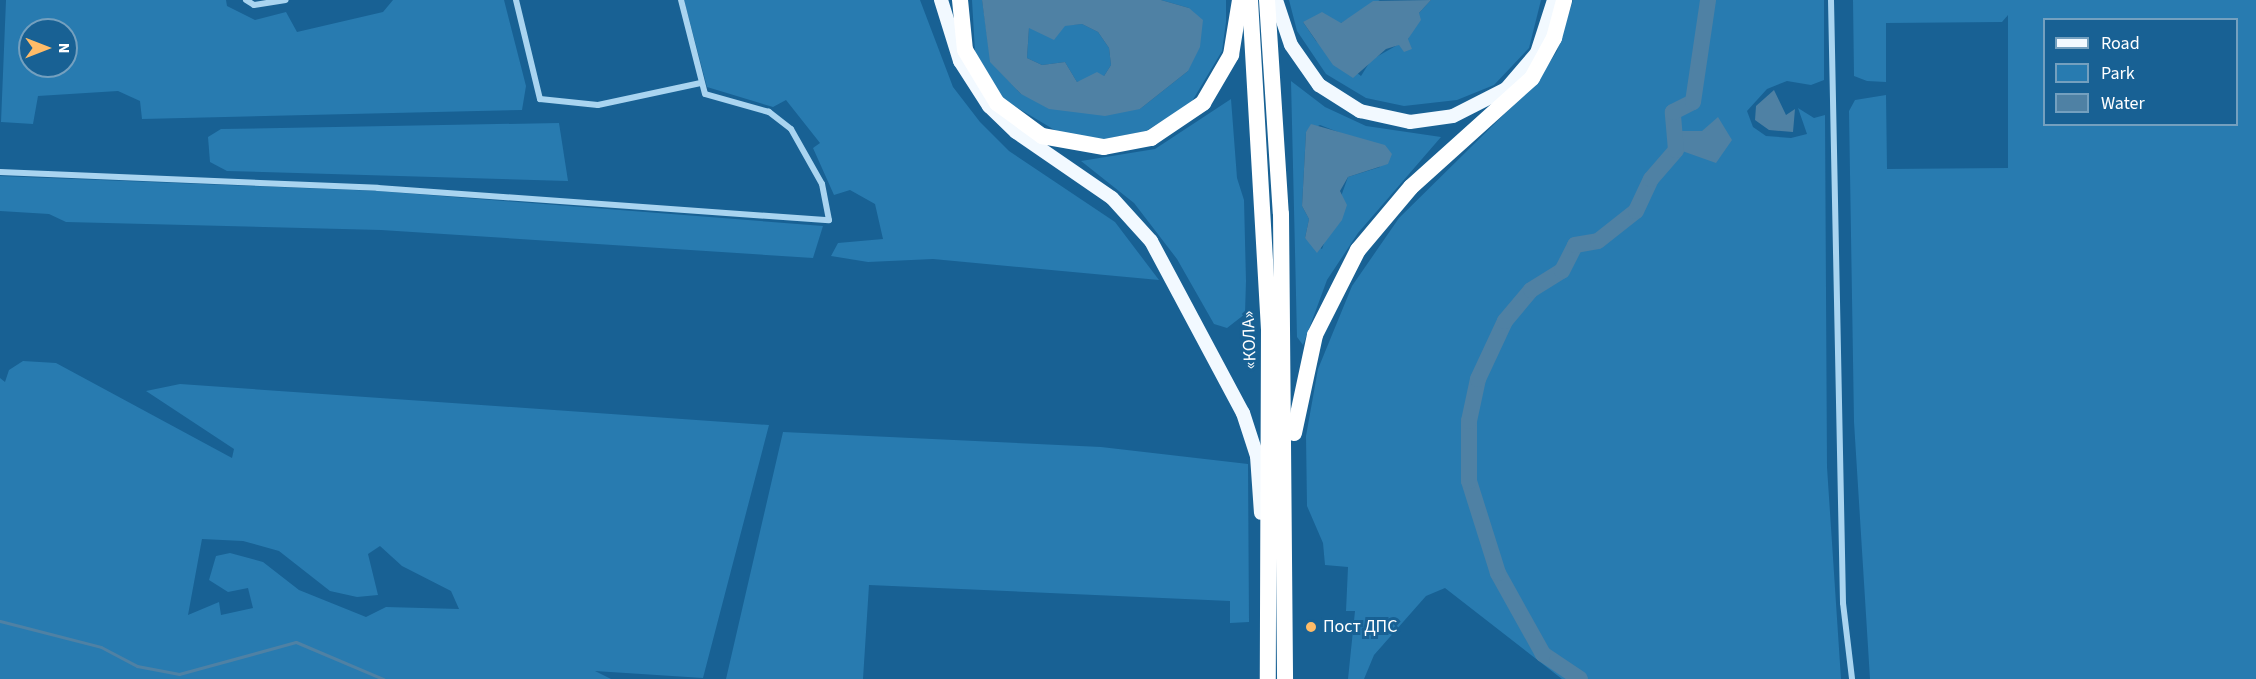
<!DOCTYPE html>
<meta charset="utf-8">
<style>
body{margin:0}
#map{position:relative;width:2256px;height:679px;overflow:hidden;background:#186194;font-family:"Source Sans 3",sans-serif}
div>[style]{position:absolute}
.green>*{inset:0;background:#287bb0}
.water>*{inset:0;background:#4f81a4}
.stream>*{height:3px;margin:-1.5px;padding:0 1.5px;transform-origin:1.5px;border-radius:1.5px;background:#4f81a4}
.river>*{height:16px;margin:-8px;padding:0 8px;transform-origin:8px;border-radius:8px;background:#4f81a4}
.street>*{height:6px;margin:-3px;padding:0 3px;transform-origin:3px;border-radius:3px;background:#a9d4f0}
.primary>*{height:14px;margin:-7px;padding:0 7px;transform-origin:7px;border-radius:7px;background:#f2f9ff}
.highway>*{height:16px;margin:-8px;padding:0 8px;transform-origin:8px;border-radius:8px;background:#fff}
.dots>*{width:16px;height:16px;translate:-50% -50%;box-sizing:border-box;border:3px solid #186194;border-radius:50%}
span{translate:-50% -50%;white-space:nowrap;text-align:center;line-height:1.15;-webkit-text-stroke:6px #186194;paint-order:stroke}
.street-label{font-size:18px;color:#fff}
.poi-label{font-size:18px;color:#fff}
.left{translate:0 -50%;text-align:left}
.legend{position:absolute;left:2043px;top:18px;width:195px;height:108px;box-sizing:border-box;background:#186194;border:2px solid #74a0bf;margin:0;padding:8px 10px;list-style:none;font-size:18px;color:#fff}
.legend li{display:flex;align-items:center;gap:12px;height:30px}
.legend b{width:30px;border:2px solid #74a0bf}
.north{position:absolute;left:18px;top:18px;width:60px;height:60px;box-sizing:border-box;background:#186194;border:2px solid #74a0bf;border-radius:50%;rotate:90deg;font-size:16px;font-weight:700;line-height:24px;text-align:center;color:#fff}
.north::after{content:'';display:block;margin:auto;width:21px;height:27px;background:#ffbc68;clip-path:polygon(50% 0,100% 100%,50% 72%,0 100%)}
</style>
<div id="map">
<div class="green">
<div style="clip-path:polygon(evenodd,6px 0,226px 0,227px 6px,255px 20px,286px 12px,297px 32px,383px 12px,393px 0,504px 0,526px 86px,522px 110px,142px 119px,140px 101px,118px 91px,38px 96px,33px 124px,1px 122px,6px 0,30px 30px,66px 30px,66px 66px,30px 66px,30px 30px)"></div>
<div style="clip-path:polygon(684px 0,920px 0,953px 87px,980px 122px,1009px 151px,1115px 222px,1159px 280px,933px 259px,868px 262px,831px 256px,838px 243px,883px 239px,875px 204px,850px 190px,834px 195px,813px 148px,820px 143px,786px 100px,773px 107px,707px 87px)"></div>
<div style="clip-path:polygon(972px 0,982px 0,991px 62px,1021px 94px,1140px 109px,1188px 71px,1189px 8px,1161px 0,1226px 0,1226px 22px,1222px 51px,1191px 103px,1146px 131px,1104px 139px,1058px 132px,1004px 100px,975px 52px)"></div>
<div style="clip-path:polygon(1289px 0,1380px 0,1341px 23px,1303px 22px,1316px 41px,1361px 76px,1371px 60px,1408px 39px,1419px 13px,1431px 0,1541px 0,1529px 48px,1494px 85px,1457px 100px,1404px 106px,1366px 98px,1326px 74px,1297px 31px)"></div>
<div style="clip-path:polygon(evenodd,1573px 0,1824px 0,1824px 80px,1811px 85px,1787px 81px,1767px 89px,1747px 111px,1753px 127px,1766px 136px,1791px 138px,1807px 134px,1798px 108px,1814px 118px,1825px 115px,1827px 467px,1841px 679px,1562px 679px,1445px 588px,1426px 596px,1374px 655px,1364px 679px,1348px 679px,1355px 611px,1346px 611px,1348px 567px,1325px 565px,1323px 543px,1307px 506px,1306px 436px,1318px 369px,1352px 286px,1399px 218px,1537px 82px,1557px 51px,1573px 0,1678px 131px,1702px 131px,1668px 146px,1678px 131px)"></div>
<div style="clip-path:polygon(evenodd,1853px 0,2256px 0,2256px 679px,1870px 679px,1854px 422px,1849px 111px,1855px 100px,1886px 95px,1887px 169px,2008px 168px,2008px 15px,2002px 22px,1886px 23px,1886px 82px,1867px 81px,1854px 76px,1853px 0,2044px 20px,2236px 20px,2236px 124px,2044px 124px,2044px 20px)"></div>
<div style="clip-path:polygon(1082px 24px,1098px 32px,1109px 48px,1111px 65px,1104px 76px,1077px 82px,1065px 62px,1042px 65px,1027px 58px,1029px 28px)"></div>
<div style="clip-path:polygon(evenodd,1291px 81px,1325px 107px,1366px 126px,1441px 137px,1358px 233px,1327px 280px,1303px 345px,1297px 337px,1291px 81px,1320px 125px,1369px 144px,1380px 167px,1348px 177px,1322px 249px,1305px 238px,1309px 219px,1302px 206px,1306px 132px,1320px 125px)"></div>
<div style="clip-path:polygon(1231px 99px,1237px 178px,1244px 200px,1246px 281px,1245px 314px,1227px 328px,1214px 324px,1177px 259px,1134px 203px,1081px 161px,1155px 149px)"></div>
<div style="clip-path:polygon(559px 123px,568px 181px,227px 171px,210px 162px,208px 137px,221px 129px)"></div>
<div style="clip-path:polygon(0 176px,378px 191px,823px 226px,813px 258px,381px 230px,66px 222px,49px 214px,0 211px)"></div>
<div style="clip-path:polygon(evenodd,23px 361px,56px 363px,232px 458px,234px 449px,146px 391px,180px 384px,769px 425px,703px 678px,595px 671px,611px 679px,0 679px,0 378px,5px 382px,9px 370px,23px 361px,202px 539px,243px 541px,279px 551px,330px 591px,357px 597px,378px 595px,368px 554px,380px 546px,402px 566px,451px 591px,459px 609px,386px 607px,366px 617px,299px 590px,263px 562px,230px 553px,216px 556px,209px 580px,228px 592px,248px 588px,253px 608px,221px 615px,219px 602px,188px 615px,202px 539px)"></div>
<div style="clip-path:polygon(783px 432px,1101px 447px,1248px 464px,1249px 622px,1230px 623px,1230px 601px,869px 585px,863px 679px,726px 679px)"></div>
</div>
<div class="water">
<div style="clip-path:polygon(evenodd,982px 0,1161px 0,1189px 8px,1203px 20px,1200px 47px,1188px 71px,1140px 109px,1105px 116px,1049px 109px,1021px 94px,990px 62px,982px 0,1082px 24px,1098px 32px,1109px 48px,1111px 65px,1104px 76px,1097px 72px,1077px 82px,1065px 62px,1042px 65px,1027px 58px,1029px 28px,1054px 40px,1065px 26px,1082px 24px)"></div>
<div style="clip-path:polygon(1431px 0,1419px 13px,1421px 20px,1408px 39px,1412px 49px,1404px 52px,1399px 45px,1386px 49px,1353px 78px,1333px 65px,1303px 22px,1322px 12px,1341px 23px,1373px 1px)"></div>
<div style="clip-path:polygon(1774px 90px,1786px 115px,1795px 109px,1793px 132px,1769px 130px,1755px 120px,1756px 106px)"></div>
<div style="clip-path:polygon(1718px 117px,1732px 140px,1716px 163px,1668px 146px,1677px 131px,1702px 131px)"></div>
<div style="clip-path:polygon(1311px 124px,1385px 145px,1392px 154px,1388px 164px,1348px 177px,1340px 191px,1347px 205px,1342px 220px,1317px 253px,1305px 238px,1309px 219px,1302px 206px,1306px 132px)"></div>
</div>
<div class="stream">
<div style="left:0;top:621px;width:104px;rotate:14.4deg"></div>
<div style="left:101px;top:647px;width:41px;rotate:27.8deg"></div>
<div style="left:137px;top:666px;width:43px;rotate:10.8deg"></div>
<div style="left:179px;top:674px;width:121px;rotate:-15.3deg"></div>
<div style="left:296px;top:642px;width:95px;rotate:23deg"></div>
</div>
<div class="river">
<div style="left:1580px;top:679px;width:45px;rotate:-146deg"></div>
<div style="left:1543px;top:654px;width:93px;rotate:-119.1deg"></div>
<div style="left:1498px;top:573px;width:96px;rotate:-107.5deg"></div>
<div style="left:1469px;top:481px;width:60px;rotate:-90deg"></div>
<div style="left:1469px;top:421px;width:43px;rotate:-77.9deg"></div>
<div style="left:1478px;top:379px;width:64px;rotate:-65deg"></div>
<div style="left:1505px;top:321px;width:40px;rotate:-50deg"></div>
<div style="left:1531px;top:290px;width:36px;rotate:-32deg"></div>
<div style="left:1562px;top:271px;width:29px;rotate:-63deg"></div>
<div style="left:1575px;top:245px;width:23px;rotate:-10deg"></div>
<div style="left:1598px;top:241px;width:48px;rotate:-38.3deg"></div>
<div style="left:1636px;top:211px;width:35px;rotate:-65deg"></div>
<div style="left:1651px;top:179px;width:38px;rotate:-49deg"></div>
<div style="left:1676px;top:150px;width:38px;rotate:-95deg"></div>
<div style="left:1673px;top:112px;width:22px;rotate:-27deg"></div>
<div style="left:1693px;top:102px;width:103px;rotate:-81.6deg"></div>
</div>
<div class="street">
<div style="left:246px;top:0;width:9px;rotate:32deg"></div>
<div style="left:254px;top:5px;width:32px;rotate:-9deg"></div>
<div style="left:516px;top:0;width:102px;rotate:76.4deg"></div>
<div style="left:540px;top:99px;width:58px;rotate:5.9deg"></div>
<div style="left:598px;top:105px;width:105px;rotate:-12.1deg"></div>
<div style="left:1831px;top:0;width:603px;rotate:88.86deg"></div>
<div style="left:1843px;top:603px;width:77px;rotate:83.2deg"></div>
<div style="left:0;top:172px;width:378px;rotate:2.4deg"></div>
<div style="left:378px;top:188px;width:452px;rotate:4.1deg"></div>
<div style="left:829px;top:220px;width:37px;rotate:-101deg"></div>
<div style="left:822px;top:184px;width:63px;rotate:-119.4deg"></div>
<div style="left:791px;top:129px;width:28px;rotate:-142deg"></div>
<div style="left:769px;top:112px;width:66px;rotate:-164.3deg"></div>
<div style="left:705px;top:94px;width:97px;rotate:-104.3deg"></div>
</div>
<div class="primary">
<div style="left:941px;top:0;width:64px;rotate:72.7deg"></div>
<div style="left:960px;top:61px;width:54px;rotate:57.2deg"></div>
<div style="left:989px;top:106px;width:37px;rotate:44deg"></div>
<div style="left:1016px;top:132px;width:116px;rotate:34.5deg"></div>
<div style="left:1112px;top:198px;width:58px;rotate:47.8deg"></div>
<div style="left:1151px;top:241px;width:195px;rotate:61.9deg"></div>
<div style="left:1243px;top:413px;width:45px;rotate:72deg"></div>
<div style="left:1257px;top:456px;width:57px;rotate:86deg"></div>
<div style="left:1276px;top:0;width:47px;rotate:71.6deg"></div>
<div style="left:1291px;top:45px;width:49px;rotate:55deg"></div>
<div style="left:1319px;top:85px;width:49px;rotate:32.4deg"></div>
<div style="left:1360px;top:111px;width:51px;rotate:12.4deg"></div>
<div style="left:1410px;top:122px;width:43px;rotate:-7.9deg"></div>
<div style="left:1453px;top:116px;width:59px;rotate:-27deg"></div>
<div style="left:1506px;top:89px;width:48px;rotate:-49.3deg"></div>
<div style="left:1537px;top:53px;width:56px;rotate:-72.2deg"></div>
</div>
<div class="highway">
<div style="left:960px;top:0;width:50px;rotate:84.3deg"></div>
<div style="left:965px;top:50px;width:62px;rotate:58.9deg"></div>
<div style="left:997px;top:103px;width:56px;rotate:36.3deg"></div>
<div style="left:1042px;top:136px;width:63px;rotate:10.1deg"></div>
<div style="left:1104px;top:147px;width:48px;rotate:-10.8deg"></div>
<div style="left:1151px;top:138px;width:63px;rotate:-33.9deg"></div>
<div style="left:1203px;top:103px;width:56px;rotate:-59.7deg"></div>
<div style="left:1231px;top:55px;width:56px;rotate:-80.7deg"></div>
<div style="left:1250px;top:0;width:330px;rotate:86.7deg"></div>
<div style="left:1269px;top:329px;width:350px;rotate:90.2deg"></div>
<div style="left:1267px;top:0;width:214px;rotate:86.3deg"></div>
<div style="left:1281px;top:214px;width:465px;rotate:89.5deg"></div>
<div style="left:1294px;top:433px;width:100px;rotate:-77.9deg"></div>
<div style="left:1315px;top:335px;width:95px;rotate:-63.2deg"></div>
<div style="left:1358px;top:250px;width:82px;rotate:-49.9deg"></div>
<div style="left:1411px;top:187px;width:163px;rotate:-42deg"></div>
<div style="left:1532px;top:78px;width:46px;rotate:-61.2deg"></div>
<div style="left:1554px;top:38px;width:39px;rotate:-75deg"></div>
</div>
<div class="dots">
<div style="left:1311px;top:627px;background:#ffbc68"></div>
</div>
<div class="street-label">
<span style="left:1250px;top:340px;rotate:-92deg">«КОЛА»</span>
</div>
<div class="poi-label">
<span class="left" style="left:1323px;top:627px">Пост ДПС</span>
</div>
<ul class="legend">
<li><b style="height:8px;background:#f2f9ff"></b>Road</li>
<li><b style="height:16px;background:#287bb0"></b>Park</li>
<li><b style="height:16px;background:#4f81a4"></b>Water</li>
</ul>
<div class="north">N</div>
</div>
